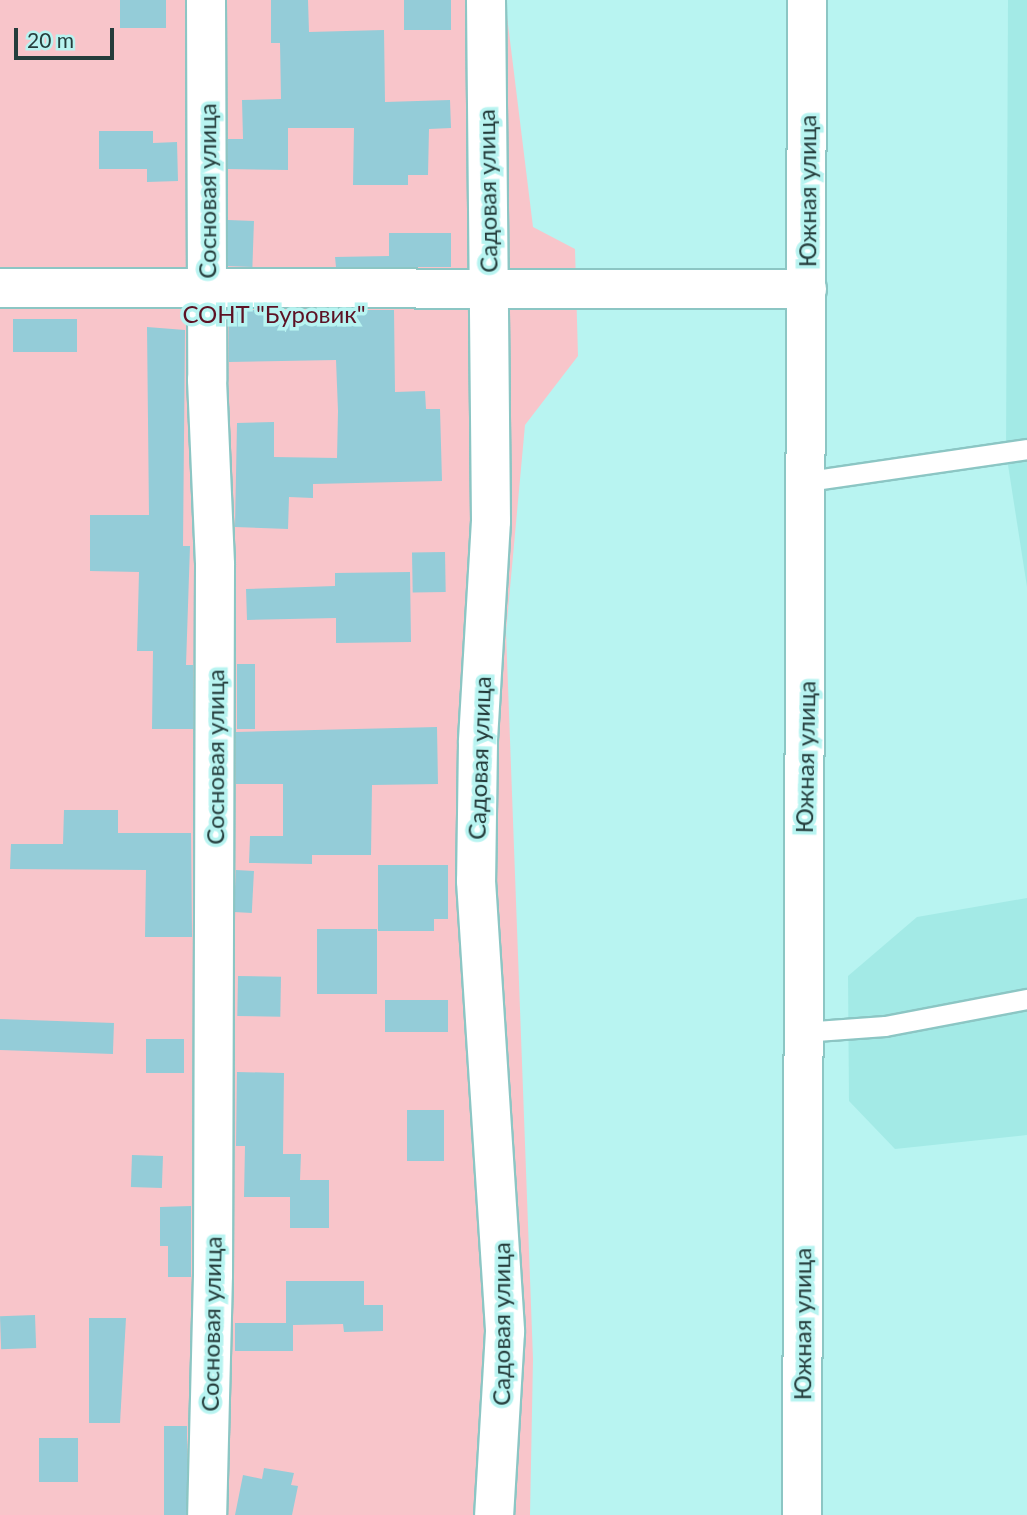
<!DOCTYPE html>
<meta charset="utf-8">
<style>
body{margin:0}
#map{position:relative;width:1027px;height:1515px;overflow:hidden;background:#b8f4f1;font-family:Lato,sans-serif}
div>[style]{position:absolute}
.built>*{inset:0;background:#a3eae6}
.green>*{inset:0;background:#f8c5ca}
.building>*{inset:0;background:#94ccd8;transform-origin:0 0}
.roads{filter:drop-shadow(2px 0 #8cc6c4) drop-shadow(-2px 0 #8cc6c4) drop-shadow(0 2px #8cc6c4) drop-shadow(0 -2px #8cc6c4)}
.lane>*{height:19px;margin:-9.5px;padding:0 9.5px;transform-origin:9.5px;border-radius:9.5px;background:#fff}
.street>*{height:38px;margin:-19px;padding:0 19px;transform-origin:19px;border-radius:19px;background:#fff}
.secondary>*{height:38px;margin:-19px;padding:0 19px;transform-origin:19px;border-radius:19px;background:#fff}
span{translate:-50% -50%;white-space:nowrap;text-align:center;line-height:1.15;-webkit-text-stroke:7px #b8f4f1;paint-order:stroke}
.street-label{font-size:24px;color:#253d3c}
.park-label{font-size:24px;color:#5d1224}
.scale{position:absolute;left:14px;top:28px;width:100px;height:32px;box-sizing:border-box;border:4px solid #253d3c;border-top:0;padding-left:9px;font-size:21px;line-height:24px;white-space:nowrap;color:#253d3c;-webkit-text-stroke:5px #b8f4f1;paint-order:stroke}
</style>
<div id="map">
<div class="built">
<div style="clip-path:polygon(1008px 0,1027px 0,1027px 587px,1006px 452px)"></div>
<div style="clip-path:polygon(1027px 898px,1027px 1135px,895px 1149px,849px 1101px,848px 976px,917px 917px)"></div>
</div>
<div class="green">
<div style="clip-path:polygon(0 0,505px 0,533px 227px,575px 249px,578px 356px,525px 425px,506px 632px,533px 1359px,530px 1515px,0 1515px)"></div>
</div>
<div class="building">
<div style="left:120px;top:0;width:46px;height:28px"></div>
<div style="clip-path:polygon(271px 0,308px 0,309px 32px,384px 30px,385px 102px,450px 100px,451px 128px,429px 129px,428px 175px,408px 175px,408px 185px,353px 185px,354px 128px,288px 128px,288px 170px,228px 169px,228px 139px,243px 139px,242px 100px,281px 99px,280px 43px,271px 43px)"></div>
<div style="left:404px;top:0;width:47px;height:30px"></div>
<div style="clip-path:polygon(99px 131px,153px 131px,153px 143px,177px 142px,178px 181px,147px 182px,147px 169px,99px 169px)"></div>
<div style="left:228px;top:220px;width:26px;height:46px;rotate:2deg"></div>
<div style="clip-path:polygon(389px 233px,451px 233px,451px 267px,336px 267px,335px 257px,389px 256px)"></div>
<div style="clip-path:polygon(229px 310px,394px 310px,395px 392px,425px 391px,426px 409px,440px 409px,442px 481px,313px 484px,313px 498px,289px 497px,288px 529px,235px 527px,237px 423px,274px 422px,274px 457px,337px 458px,338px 411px,336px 360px,229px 362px)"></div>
<div style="left:13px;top:319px;width:64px;height:33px"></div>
<div style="clip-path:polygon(147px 327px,185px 330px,183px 546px,190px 546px,186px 665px,193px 665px,193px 729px,152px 729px,153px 651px,137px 651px,139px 572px,90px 571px,90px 515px,149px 515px)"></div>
<div style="left:445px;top:552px;width:40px;height:33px;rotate:89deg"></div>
<div style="clip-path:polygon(410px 572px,411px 642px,336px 643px,336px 618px,247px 620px,246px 589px,335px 586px,335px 573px)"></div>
<div style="left:237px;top:664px;width:18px;height:65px"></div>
<div style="clip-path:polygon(437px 727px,438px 784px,372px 785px,371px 855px,312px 855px,312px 864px,249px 863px,250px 836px,283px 836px,283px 784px,236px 784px,236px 732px)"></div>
<div style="clip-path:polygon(64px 810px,118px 810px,118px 833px,191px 833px,192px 937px,145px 937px,146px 870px,10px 869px,11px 844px,63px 844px)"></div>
<div style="clip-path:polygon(378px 865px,448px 865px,448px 919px,434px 919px,434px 931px,378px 931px)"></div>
<div style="left:236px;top:870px;width:18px;height:42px;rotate:3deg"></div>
<div style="left:317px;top:929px;width:60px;height:65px"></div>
<div style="left:238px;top:976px;width:43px;height:40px;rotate:1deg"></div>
<div style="left:385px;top:1000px;width:63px;height:32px"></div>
<div style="left:114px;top:1023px;width:31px;height:114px;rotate:92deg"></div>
<div style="left:184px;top:1039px;width:34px;height:38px;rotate:90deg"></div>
<div style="clip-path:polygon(237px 1072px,284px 1073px,283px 1154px,301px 1154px,300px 1180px,329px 1180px,329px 1228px,290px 1228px,290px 1197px,244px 1197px,245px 1146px,236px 1146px)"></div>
<div style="left:407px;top:1110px;width:37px;height:51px"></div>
<div style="left:132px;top:1155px;width:31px;height:32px;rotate:2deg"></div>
<div style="clip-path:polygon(191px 1206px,191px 1277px,168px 1277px,168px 1246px,160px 1246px,160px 1207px)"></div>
<div style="clip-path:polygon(286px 1281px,364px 1281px,364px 1305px,383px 1305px,383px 1331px,344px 1332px,343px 1324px,293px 1325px,293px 1351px,235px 1351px,235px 1323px,286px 1323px)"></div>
<div style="left:35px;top:1315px;width:33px;height:35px;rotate:88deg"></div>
<div style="clip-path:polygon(89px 1318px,126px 1318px,120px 1423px,89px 1423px)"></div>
<div style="left:164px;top:1426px;width:23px;height:89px"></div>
<div style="left:39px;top:1438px;width:39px;height:44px"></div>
<div style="clip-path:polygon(264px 1468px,294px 1473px,291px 1485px,298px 1486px,292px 1515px,235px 1515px,243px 1475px,262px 1479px)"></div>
</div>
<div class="roads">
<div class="lane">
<div style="left:808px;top:481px;width:221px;rotate:-8.3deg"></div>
<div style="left:802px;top:1032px;width:83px;rotate:-4.1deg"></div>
<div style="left:885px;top:1026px;width:145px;rotate:-10.8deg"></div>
</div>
<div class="street">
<div style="left:206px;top:0;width:380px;rotate:89.8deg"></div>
<div style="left:207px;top:380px;width:185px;rotate:87.5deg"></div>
<div style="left:215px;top:565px;width:710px;rotate:90.16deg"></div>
<div style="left:213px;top:1275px;width:240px;rotate:91.4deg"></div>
<div style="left:486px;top:0;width:521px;rotate:89.45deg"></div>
<div style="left:491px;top:521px;width:222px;rotate:93.4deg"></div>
<div style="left:478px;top:743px;width:138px;rotate:90.8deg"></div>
<div style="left:476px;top:881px;width:452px;rotate:86.3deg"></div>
<div style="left:505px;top:1332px;width:183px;rotate:93.4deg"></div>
<div style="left:0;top:288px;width:807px;rotate:0.07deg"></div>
</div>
<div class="secondary">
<div style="left:802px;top:1515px;width:1515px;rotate:-89.81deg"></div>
</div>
</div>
<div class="street-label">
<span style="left:207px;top:191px;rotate:-90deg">Сосновая улица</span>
<span style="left:487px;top:191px;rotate:-91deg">Садовая улица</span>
<span style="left:807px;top:191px;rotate:-90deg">Южная улица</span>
<span style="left:215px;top:757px;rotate:-90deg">Сосновая улица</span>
<span style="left:805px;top:757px;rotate:-89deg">Южная улица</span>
<span style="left:479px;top:758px;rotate:-88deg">Садовая улица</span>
<span style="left:211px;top:1324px;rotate:-89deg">Сосновая улица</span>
<span style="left:501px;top:1324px;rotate:-90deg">Садовая улица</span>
<span style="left:802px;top:1324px;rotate:-90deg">Южная улица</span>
</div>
<div class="park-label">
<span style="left:274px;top:314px">СОНТ "Буровик"</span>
</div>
<div class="scale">20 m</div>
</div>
